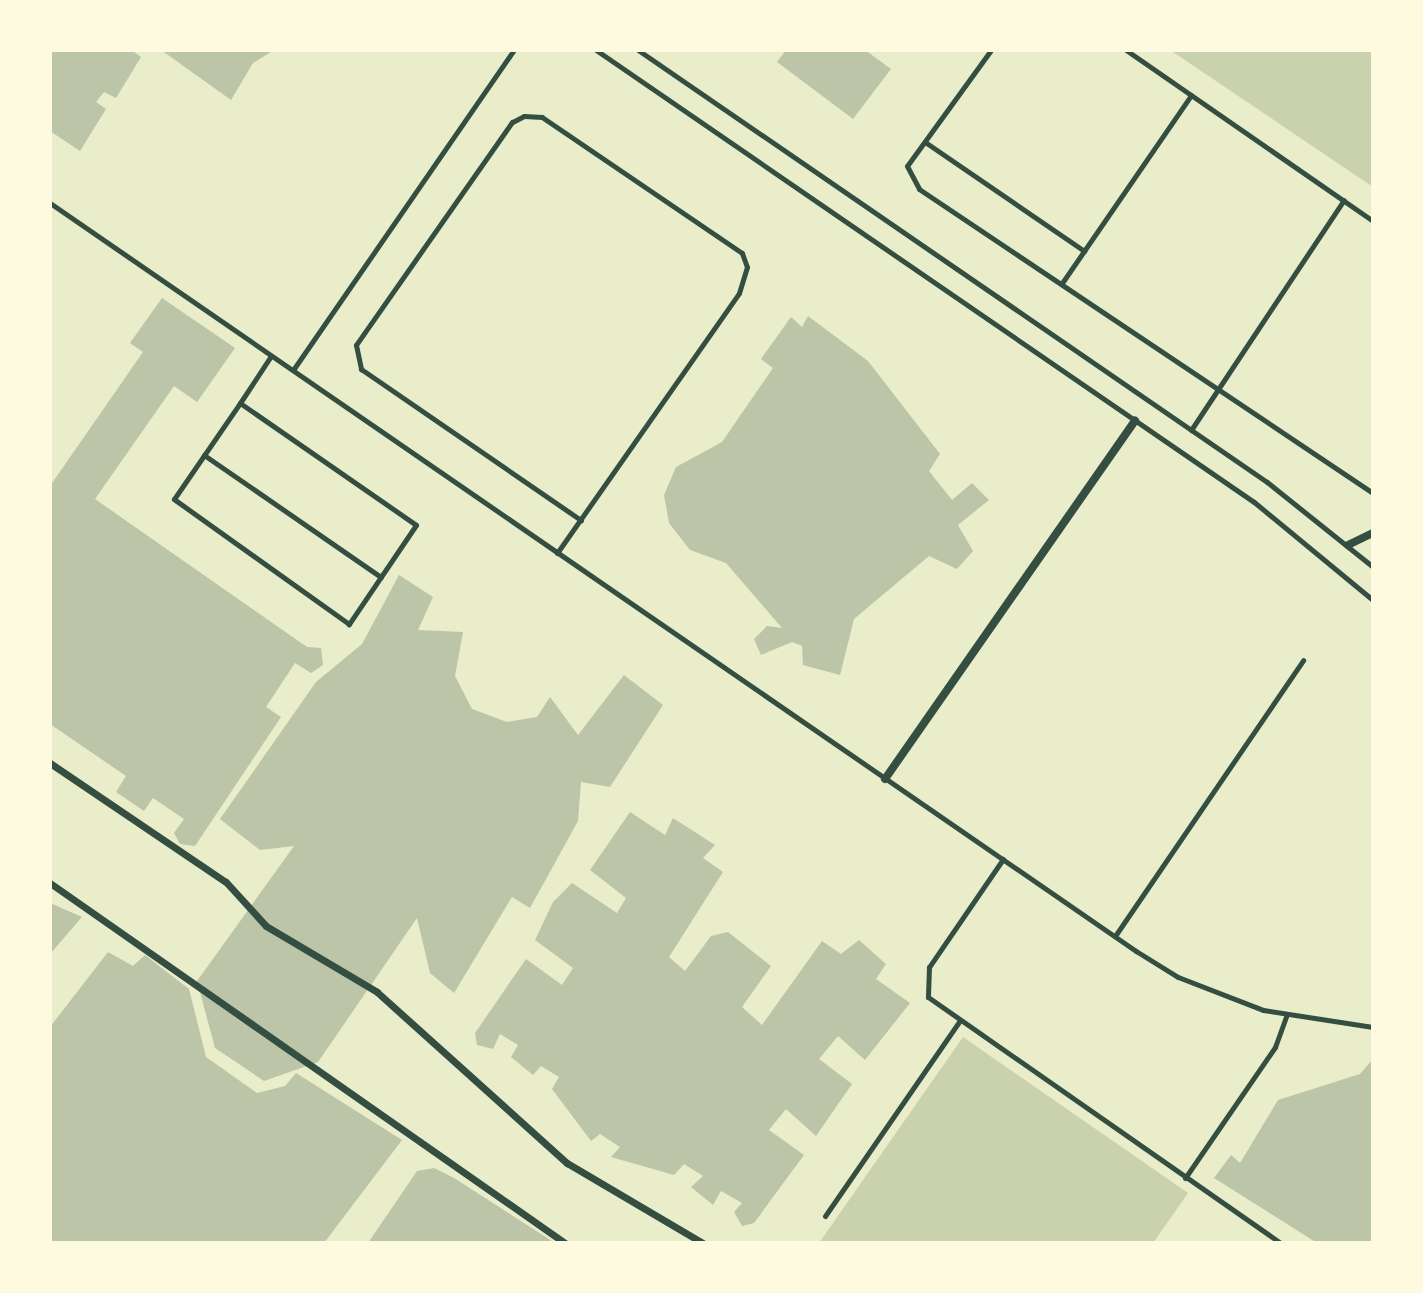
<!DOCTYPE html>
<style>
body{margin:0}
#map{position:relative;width:1423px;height:1293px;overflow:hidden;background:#e9edc9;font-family:Roboto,sans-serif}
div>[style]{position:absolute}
.green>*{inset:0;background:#cad2ad}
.building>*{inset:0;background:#bcc5a7}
.service>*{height:5px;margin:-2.5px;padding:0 2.5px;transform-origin:2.5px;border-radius:2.5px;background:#344e41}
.pedestrian>*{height:7px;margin:-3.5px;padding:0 3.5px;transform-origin:3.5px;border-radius:3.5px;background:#344e41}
.minor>*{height:8px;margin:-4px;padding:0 4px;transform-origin:4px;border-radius:4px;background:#344e41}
span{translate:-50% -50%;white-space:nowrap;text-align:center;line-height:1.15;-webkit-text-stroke:7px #fefae0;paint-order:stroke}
.frame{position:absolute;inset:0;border:52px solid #fefae0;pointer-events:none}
</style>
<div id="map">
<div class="green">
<div style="clip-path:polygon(1170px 50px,1373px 50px,1373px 187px)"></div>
<div style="clip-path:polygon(963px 1037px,1188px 1193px,1153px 1243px,819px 1243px)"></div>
</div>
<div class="building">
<div style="clip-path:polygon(50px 50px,131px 50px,141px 57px,116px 98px,104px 92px,96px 102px,106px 109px,80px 151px,50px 131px)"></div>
<div style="clip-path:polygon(161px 50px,274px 50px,253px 63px,231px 100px)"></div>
<div style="clip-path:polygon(786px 50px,865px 50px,891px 69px,853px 119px,777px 62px)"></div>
<div style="clip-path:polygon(162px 298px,235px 348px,197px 402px,174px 386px,95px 499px,307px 647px,321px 648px,323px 665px,311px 673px,295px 663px,266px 707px,281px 717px,195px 846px,180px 844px,174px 833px,184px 819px,153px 798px,144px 811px,116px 792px,126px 776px,50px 724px,50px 486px,143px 352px,130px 343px)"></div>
<div style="clip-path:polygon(808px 316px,868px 361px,940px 454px,929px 471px,952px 500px,972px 483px,989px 500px,958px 525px,973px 551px,957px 569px,929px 556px,854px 619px,840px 675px,803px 665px,802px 646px,792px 642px,761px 655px,754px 639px,767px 626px,782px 628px,726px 563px,690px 550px,669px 523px,664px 495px,676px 467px,722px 442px,773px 368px,761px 359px,791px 317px,802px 327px)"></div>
<div style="clip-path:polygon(399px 575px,433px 597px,418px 630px,463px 632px,455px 676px,472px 709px,507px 722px,537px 717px,550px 697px,578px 735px,624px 675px,663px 705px,610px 787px,581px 782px,578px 821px,530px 908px,512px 897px,454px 993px,430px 973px,417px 918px,318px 1062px,264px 1081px,215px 1048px,197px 981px,294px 846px,260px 850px,220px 819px,316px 682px,362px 644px)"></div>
<div style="clip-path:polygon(630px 812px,665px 835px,673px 818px,715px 845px,703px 858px,723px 872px,669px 957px,685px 971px,711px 936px,728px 932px,771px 966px,742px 1007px,762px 1025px,822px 941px,841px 954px,859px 940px,886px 964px,876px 979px,910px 1003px,865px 1060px,838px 1036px,819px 1059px,852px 1084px,816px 1136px,786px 1109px,769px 1130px,804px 1155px,754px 1223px,742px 1226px,734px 1212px,742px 1203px,721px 1191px,713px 1205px,691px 1187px,703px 1176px,684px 1164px,674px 1175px,611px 1157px,620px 1147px,600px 1134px,591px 1141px,552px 1089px,559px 1077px,541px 1066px,533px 1075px,511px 1057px,518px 1045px,500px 1034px,493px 1049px,477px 1045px,475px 1033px,526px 959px,562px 985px,573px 968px,535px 940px,553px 902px,572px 883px,617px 913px,626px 898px,590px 870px)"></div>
<div style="clip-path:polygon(50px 903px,82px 917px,50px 954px)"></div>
<div style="clip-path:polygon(108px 952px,133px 966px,145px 955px,189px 989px,206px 1057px,257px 1093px,285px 1086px,296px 1073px,402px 1140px,324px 1243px,50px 1243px,50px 1027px)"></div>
<div style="clip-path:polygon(1373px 1059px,1373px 1243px,1317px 1243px,1214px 1178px,1231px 1155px,1240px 1163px,1278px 1100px,1360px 1074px)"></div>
<div style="clip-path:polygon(434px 1168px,454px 1178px,555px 1243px,368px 1243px,417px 1171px)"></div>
</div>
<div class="service">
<div style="left:596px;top:50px;width:798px;rotate:34.49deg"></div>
<div style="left:1254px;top:502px;width:154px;rotate:39.5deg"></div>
<div style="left:638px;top:50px;width:763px;rotate:34.48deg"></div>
<div style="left:1267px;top:482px;width:136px;rotate:38.7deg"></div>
<div style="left:991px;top:50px;width:143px;rotate:125.9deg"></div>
<div style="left:907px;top:166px;width:26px;rotate:62deg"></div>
<div style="left:919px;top:189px;width:546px;rotate:33.81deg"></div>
<div style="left:1126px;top:50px;width:300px;rotate:34.7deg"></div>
<div style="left:925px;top:142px;width:193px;rotate:34.4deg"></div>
<div style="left:50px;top:203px;width:1319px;rotate:34.56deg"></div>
<div style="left:1136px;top:951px;width:49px;rotate:31.8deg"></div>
<div style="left:1178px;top:977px;width:91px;rotate:21.2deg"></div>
<div style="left:1263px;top:1010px;width:111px;rotate:8.8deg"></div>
<div style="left:1062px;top:283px;width:228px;rotate:-55.5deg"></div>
<div style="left:293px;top:370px;width:389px;rotate:-55.4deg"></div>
<div style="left:240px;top:403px;width:214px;rotate:34.7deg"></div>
<div style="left:416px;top:525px;width:120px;rotate:124.1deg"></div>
<div style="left:349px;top:624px;width:215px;rotate:-144.5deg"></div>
<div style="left:174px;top:499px;width:116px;rotate:-55.5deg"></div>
<div style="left:240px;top:403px;width:56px;rotate:-56.6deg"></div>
<div style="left:1191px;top:430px;width:276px;rotate:-56.4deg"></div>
<div style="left:204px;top:455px;width:215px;rotate:34.6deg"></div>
<div style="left:557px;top:553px;width:317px;rotate:-55deg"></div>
<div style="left:739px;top:293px;width:27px;rotate:-73deg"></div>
<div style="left:747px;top:267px;width:15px;rotate:-110deg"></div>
<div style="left:742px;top:253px;width:242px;rotate:-145.8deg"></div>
<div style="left:542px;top:117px;width:18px;rotate:-177deg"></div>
<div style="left:524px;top:116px;width:13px;rotate:153deg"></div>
<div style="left:512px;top:122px;width:272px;rotate:125deg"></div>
<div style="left:356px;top:345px;width:25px;rotate:78deg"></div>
<div style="left:361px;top:369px;width:267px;rotate:34.5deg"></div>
<div style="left:1003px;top:859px;width:131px;rotate:124.4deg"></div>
<div style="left:929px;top:967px;width:30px;rotate:92deg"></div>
<div style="left:928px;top:997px;width:429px;rotate:34.9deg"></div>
<div style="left:1115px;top:936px;width:334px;rotate:-55.7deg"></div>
<div style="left:1185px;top:1178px;width:159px;rotate:-55.5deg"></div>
<div style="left:1275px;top:1047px;width:33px;rotate:-70deg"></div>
<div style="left:825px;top:1216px;width:236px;rotate:-55.4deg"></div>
</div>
<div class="pedestrian">
<div style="left:50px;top:763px;width:212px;rotate:34.1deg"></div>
<div style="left:226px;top:882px;width:59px;rotate:47.7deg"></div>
<div style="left:266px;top:926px;width:129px;rotate:30.7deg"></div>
<div style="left:377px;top:992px;width:256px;rotate:42deg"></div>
<div style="left:567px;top:1163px;width:158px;rotate:30.5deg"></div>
<div style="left:50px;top:883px;width:628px;rotate:34.95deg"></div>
</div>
<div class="minor">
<div style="left:1348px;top:545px;width:28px;rotate:-26deg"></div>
<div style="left:885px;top:779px;width:437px;rotate:-55.1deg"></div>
</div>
<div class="frame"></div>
</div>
